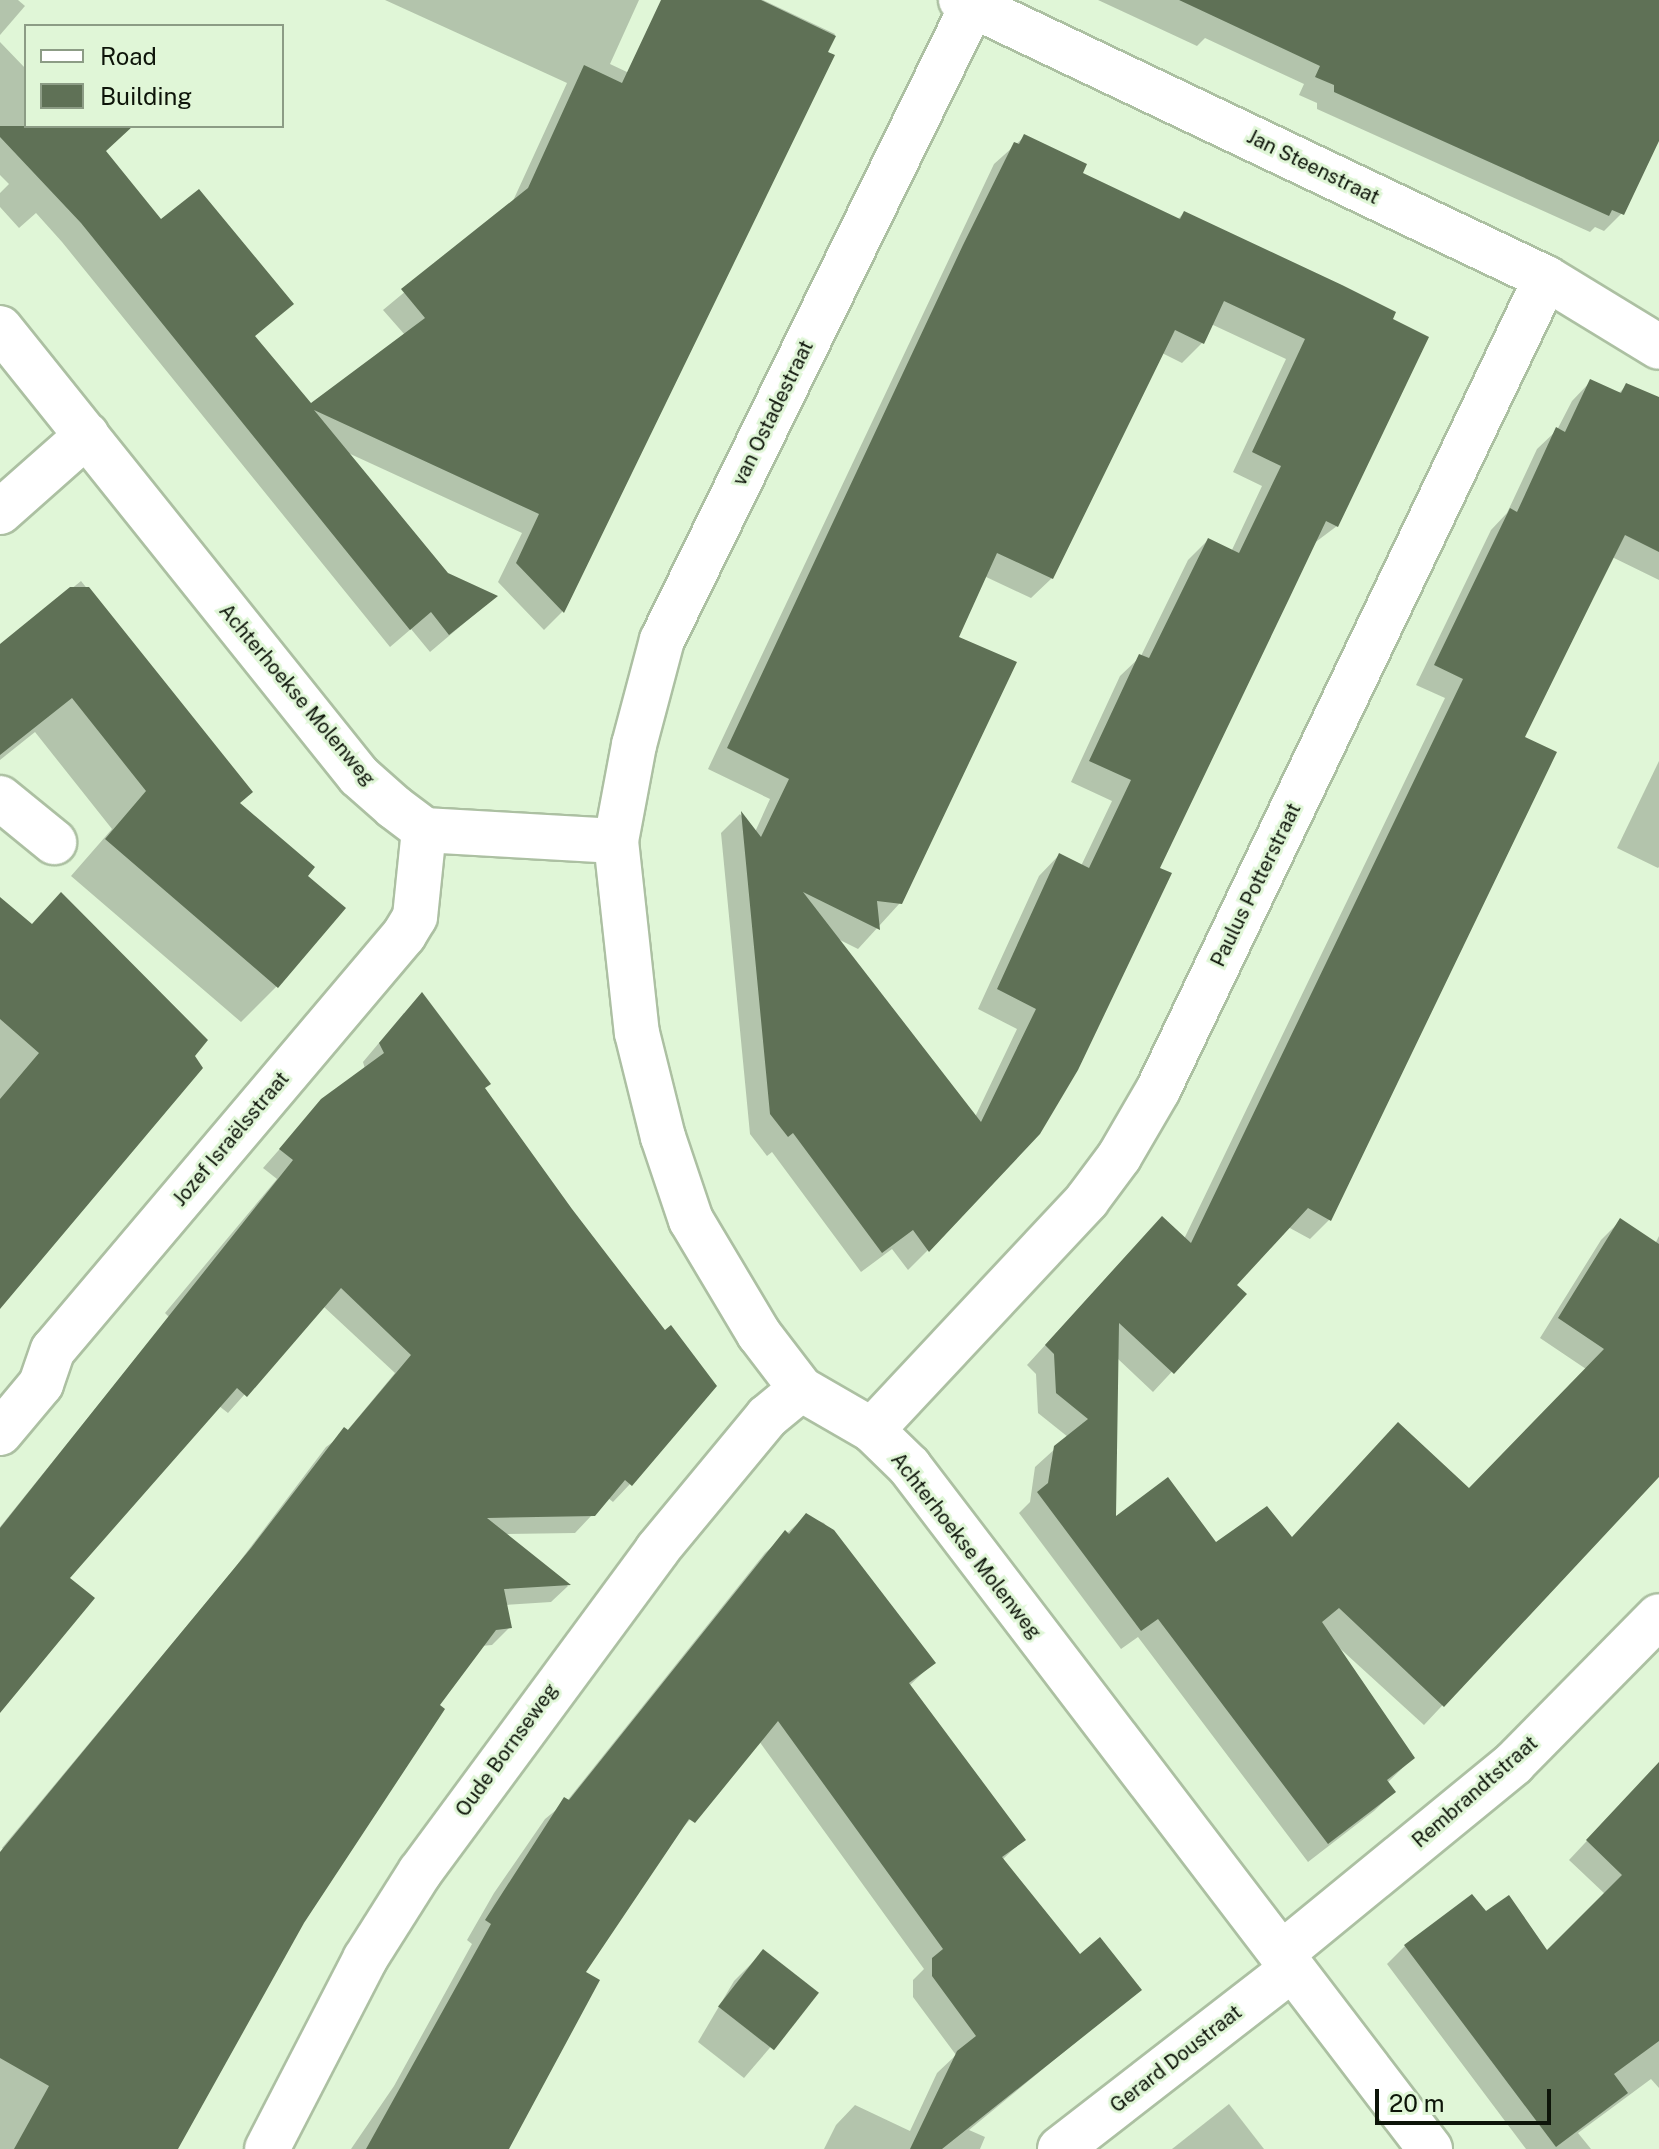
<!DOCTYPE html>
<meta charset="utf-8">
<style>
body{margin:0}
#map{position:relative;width:1659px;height:2149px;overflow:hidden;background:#e0f6d7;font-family:"Public Sans",sans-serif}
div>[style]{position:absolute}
.shadow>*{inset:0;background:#0003}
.building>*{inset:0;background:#5f7156;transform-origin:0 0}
.roads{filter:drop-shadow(2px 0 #acc0a2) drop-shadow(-2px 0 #acc0a2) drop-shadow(0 2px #acc0a2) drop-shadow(0 -2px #acc0a2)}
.minor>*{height:44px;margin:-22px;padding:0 22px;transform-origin:22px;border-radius:22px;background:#fff}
span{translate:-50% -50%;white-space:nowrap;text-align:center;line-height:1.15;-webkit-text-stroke:6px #e0f6d7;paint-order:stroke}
.street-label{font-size:20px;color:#0d1409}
.legend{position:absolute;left:24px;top:24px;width:260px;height:104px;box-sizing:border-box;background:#e0f6d7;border:2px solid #8c9c85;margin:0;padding:10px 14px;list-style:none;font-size:24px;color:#0d1409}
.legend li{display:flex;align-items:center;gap:16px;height:40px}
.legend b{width:40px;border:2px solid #8c9c85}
.scale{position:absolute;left:1375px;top:2089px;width:176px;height:36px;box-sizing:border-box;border:4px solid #0d1409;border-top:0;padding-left:10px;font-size:24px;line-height:28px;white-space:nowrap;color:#0d1409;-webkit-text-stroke:6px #e0f6d7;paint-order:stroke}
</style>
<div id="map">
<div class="shadow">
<div style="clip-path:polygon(0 0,18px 0,25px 6px,0 35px)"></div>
<div style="clip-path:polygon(385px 0,639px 0,610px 64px,680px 97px,731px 0,763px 0,835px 34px,826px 53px,833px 56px,562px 612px,544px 630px,498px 582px,522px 533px,346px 452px,447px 575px,495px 597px,430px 652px,411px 629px,390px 647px,62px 242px,36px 213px,19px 228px,0 207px,0 193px,9px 184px,0 175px,0 42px,26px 69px,26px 126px,131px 126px,104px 152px,161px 222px,291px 304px,254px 337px,311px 405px,405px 335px,383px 310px,512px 203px,567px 83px)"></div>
<div style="clip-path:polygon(1098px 0,1659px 0,1659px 138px,1622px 213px,1604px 231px,1595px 227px,1590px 232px,1317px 109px,1317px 103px,1299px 95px,1304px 84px,1205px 38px,1197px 46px)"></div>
<div style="clip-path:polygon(evenodd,1024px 137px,1080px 174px,1177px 220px,1184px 213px,1341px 287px,1337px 526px,1313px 544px,1158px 869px,928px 1250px,908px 1270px,892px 1249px,861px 1272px,772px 1152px,767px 1156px,750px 1134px,721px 833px,740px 814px,755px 832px,770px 799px,708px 769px,994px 164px,1024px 137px,1211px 324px,1286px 359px,1233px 472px,1262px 486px,1231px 552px,1208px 540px,1188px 560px,1141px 656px,1120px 676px,1071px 782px,1112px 801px,1081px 866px,1059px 855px,1039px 876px,978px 1009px,1017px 1029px,975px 1117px,836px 938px,858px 949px,900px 903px,956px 638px,984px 576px,1031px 598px,1052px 578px,1162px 353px,1182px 363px,1202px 343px,1211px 324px)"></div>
<div style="clip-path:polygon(1591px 381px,1618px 394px,1626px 386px,1659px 401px,1659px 580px,1612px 557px,1523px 738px,1330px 1219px,1310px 1239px,1288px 1227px,1234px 1286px,1244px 1294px,1153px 1392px,1117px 1358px,1114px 1521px,1216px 1545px,1292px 1539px,1468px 1491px,1586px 1369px,1540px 1338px,1601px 1240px,1620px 1221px,1655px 1244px,1659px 1236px,1659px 1474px,1424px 1725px,1334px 1643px,1413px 1758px,1387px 1783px,1394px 1792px,1374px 1811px,1308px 1862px,1138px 1637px,1121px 1649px,1019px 1513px,1030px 1502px,1035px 1467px,1068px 1437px,1038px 1413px,1036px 1374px,1027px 1365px,1143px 1238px,1184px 1239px,1445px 698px,1416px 685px,1491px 530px,1507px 513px,1537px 449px,1557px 430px,1572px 401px)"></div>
<div style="clip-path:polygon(81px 581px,251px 792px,238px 804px,305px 876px,277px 986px,241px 1022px,71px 876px,112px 829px,35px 732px,0 760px,0 647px)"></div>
<div style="clip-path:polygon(1659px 761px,1659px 867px,1658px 868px,1617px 848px)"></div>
<div style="clip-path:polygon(0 899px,31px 926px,205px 1040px,0 1306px)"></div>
<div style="clip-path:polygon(404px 1013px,483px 1089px,630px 1484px,613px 1502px,608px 1498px,575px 1533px,504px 1534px,568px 1586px,551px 1602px,505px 1605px,510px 1627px,492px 1645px,481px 1646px,437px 1706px,302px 1922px,176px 2149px,0 2149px,0 1867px,9px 1855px,2px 1848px,234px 1569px,326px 1447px,346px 1432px,395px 1373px,323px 1306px,228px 1413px,219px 1406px,68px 1578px,0 1708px,0 1527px,169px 1317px,165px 1313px,277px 1179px,263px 1168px,322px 1101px,365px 1069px,363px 1062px)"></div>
<div style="clip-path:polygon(806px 1516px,824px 1523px,933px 1663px,909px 1686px,1023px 1840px,1002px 1860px,1080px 1956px,1139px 1990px,969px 2130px,985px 2137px,980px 2149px,824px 2149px,836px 2125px,855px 2105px,910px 2131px,937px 2073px,956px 2055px,913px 1997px,913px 1980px,924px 1969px,759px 1741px,672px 1840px,583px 1973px,506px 2149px,351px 2149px,394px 2086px,472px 1944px,467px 1940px,494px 1893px,545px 1819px,567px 1801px,765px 1553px)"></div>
<div style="clip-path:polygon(1659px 1764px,1659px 2088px,1651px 2079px,1578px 2133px,1591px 2149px,1526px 2149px,1387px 1964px,1405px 1946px,1486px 1914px,1546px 1953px,1605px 1894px,1569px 1860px)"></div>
<div style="clip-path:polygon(763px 1952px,816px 1994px,744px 2078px,698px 2042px,734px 1981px)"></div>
<div style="clip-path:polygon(1229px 2104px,1264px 2149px,1172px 2149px)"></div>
</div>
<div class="building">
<div style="clip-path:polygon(661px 0,761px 0,836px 36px,828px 52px,835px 55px,564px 613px,516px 563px,539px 514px,314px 410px,448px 573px,498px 596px,449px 635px,431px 612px,410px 630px,81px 223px,0 137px,0 126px,133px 126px,106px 151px,161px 219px,199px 189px,294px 304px,255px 336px,311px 403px,425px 318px,401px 289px,528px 188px,584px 65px,622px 83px)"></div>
<div style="clip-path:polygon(1179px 0,1659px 0,1659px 141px,1624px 215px,1612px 210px,1609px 216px,1334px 92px,1334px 85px,1315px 77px,1320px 66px)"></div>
<div style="clip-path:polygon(evenodd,1024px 134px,1087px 164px,1083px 173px,1180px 219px,1184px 211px,1342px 285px,1396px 312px,1393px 319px,1429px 337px,1338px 527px,1326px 521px,1289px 599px,1160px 868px,1172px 873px,1078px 1070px,1040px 1134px,929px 1252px,913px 1230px,882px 1253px,793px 1133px,788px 1137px,770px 1114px,741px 811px,761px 837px,789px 779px,727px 748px,963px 245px,1014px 142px,1019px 144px,1024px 134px,1224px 301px,1305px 339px,1252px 452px,1281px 466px,1239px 553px,1208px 538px,1149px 658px,1139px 654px,1089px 761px,1131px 780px,1089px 868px,1059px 853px,997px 989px,1036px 1009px,981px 1122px,803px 892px,880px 930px,877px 901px,902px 904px,1017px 662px,959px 637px,997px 553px,1053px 579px,1175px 330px,1204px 344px,1224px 301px)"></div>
<div style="clip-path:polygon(1590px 379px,1621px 393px,1626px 383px,1659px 397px,1659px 552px,1625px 535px,1594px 597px,1525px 737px,1557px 752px,1331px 1221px,1308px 1208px,1237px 1285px,1247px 1294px,1174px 1374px,1119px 1323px,1116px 1516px,1168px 1477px,1216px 1542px,1267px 1506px,1292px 1537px,1398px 1422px,1469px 1488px,1604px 1349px,1558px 1318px,1620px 1218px,1659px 1244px,1659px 1477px,1444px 1707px,1339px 1608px,1322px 1622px,1415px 1758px,1387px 1780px,1396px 1792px,1328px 1844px,1158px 1619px,1141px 1631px,1037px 1492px,1048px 1483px,1054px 1446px,1088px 1419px,1056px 1393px,1054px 1354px,1045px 1345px,1162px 1216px,1191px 1243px,1463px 679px,1434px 665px,1510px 508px,1517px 512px,1556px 427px,1565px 432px)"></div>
<div style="clip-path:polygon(70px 587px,89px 587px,253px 792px,240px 803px,315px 867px,308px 876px,346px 908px,278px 988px,105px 839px,146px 791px,72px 698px,0 755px,0 644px)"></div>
<div style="clip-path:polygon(61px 892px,208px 1040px,195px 1056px,203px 1068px,0 1309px,0 1099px,39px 1053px,0 1019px,0 897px,32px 924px)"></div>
<div style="clip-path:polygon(422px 992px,491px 1084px,485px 1088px,572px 1209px,665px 1330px,671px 1325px,717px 1386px,632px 1486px,625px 1480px,595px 1516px,487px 1518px,571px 1585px,504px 1589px,512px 1628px,496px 1630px,440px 1705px,445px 1709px,304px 1923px,178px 2149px,14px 2149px,49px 2086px,0 2058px,0 1852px,251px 1548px,344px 1427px,348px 1430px,411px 1355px,341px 1288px,247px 1397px,237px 1388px,70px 1578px,95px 1598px,0 1713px,0 1528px,293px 1160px,279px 1149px,321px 1099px,384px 1053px,379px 1043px)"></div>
<div style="clip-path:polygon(806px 1513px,834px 1530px,936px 1663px,909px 1683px,1026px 1840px,1002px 1857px,1080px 1954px,1100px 1937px,1142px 1990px,942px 2149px,910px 2149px,957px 2051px,976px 2036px,932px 1976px,932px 1958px,943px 1949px,778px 1721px,695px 1823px,689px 1819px,586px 1972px,600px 1980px,509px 2149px,366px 2149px,491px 1924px,485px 1920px,564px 1797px,569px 1800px,785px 1530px,789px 1534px)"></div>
<div style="clip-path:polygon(1659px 1762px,1659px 2041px,1614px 2074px,1628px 2093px,1556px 2147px,1404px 1945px,1472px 1894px,1486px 1911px,1509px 1895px,1547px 1950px,1622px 1875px,1586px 1840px)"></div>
<div style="left:763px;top:1949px;width:71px;height:73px;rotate:38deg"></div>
</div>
<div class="roads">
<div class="minor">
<div style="left:961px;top:0;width:648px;rotate:25.42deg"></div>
<div style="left:1546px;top:278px;width:132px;rotate:31.4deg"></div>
<div style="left:0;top:328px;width:574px;rotate:51.29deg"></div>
<div style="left:359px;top:776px;width:47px;rotate:41.5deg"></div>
<div style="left:394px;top:807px;width:38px;rotate:37deg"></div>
<div style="left:424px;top:830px;width:192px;rotate:3.3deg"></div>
<div style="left:616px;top:841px;width:193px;rotate:83.8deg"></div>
<div style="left:637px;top:1033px;width:107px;rotate:76deg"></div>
<div style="left:663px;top:1137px;width:88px;rotate:71.4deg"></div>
<div style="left:691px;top:1220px;width:133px;rotate:59.2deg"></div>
<div style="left:759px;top:1334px;width:69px;rotate:52.6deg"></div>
<div style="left:801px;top:1389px;width:82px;rotate:30deg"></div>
<div style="left:872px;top:1430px;width:52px;rotate:44.2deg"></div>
<div style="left:909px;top:1466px;width:859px;rotate:52.66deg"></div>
<div style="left:0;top:512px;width:116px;rotate:-41.5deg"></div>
<div style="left:0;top:798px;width:70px;rotate:39.2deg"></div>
<div style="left:616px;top:841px;width:98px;rotate:-79.4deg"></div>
<div style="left:634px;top:745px;width:109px;rotate:-75.1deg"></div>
<div style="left:662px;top:640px;width:712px;rotate:-63.94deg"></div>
<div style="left:872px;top:1430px;width:315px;rotate:-46.9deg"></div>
<div style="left:1087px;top:1200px;width:54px;rotate:-53.3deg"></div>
<div style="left:1119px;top:1157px;width:78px;rotate:-59.8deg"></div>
<div style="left:1158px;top:1090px;width:900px;rotate:-64.46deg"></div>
<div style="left:0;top:1433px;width:64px;rotate:-50.1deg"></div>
<div style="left:41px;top:1384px;width:36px;rotate:-71deg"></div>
<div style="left:53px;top:1350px;width:544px;rotate:-49.78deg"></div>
<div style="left:404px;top:935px;width:21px;rotate:-59deg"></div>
<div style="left:415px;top:917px;width:87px;rotate:-84.1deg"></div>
<div style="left:1281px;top:1954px;width:301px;rotate:-39.3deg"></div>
<div style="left:1514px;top:1763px;width:206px;rotate:-45.4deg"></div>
<div style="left:267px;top:2149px;width:214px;rotate:-62.7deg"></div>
<div style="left:365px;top:1959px;width:103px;rotate:-57.7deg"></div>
<div style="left:420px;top:1872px;width:400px;rotate:-53.6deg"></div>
<div style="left:657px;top:1550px;width:173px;rotate:-50.4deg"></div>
<div style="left:767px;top:1417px;width:44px;rotate:-39.5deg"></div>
<div style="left:1060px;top:2149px;width:294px;rotate:-37.8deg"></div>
</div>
</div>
<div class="street-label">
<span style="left:1313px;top:167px;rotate:26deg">Jan Steenstraat</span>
<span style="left:773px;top:413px;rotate:-64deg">van Ostadestraat</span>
<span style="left:297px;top:695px;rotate:50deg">Achterhoekse Molenweg</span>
<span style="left:1256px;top:885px;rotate:-64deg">Paulus Potterstraat</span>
<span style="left:231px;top:1139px;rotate:-50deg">Jozef Israëlsstraat</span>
<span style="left:966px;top:1546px;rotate:52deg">Achterhoekse Molenweg</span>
<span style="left:507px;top:1750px;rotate:-54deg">Oude Bornseweg</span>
<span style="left:1475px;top:1792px;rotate:-41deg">Rembrandtstraat</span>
<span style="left:1176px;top:2059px;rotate:-38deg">Gerard Doustraat</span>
</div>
<ul class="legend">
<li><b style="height:10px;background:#fff"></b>Road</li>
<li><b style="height:22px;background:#5f7156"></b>Building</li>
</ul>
<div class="scale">20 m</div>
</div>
